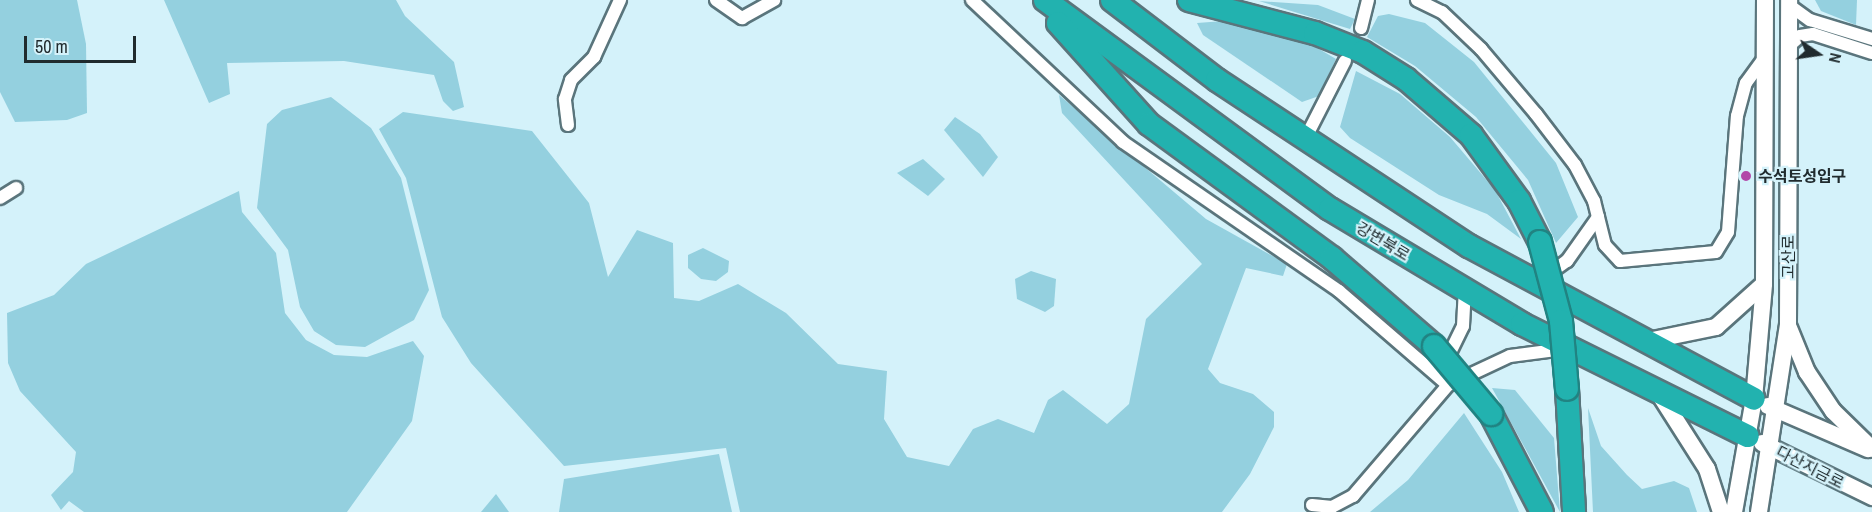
<!DOCTYPE html>
<meta charset="utf-8">
<style>
body{margin:0}
#map{position:relative;width:1872px;height:512px;overflow:hidden;background:#d4f2fa;font-family:"Archivo Narrow","Noto Sans KR",sans-serif}
div>[style]{position:absolute}
.green>*{inset:0;background:#94d0df}
.roads{filter:drop-shadow(2px 0 #5a757c) drop-shadow(-2px 0 #5a757c) drop-shadow(0 2px #5a757c) drop-shadow(0 -2px #5a757c)}
.street>*{height:12px;margin:-6px;padding:0 6px;transform-origin:6px;border-radius:6px;background:#fff}
.secondary>*{height:16px;margin:-8px;padding:0 8px;transform-origin:8px;border-radius:8px;background:#fff}
.highway>*{height:22px;margin:-11px;padding:0 11px;transform-origin:11px;border-radius:11px;background:#22b2af}
.bridges{filter:drop-shadow(2px 0 #218382) drop-shadow(-2px 0 #218382) drop-shadow(0 2px #218382) drop-shadow(0 -2px #218382)}
.highway-bridge>*{height:22px;margin:-11px;padding:0 11px;transform-origin:11px;border-radius:11px;background:#22b2af}
.dots>*{width:16px;height:16px;translate:-50% -50%;box-sizing:border-box;border:3px solid #d4f2fa;border-radius:50%}
span{translate:-50% -50%;white-space:nowrap;text-align:center;line-height:1.15;-webkit-text-stroke:4.5px #d4f2fa;paint-order:stroke}
.poi-label{font-size:16px;color:#202b2e;font-weight:700}
.left{translate:0 -50%;text-align:left}
.street-label{font-size:16px;color:#202b2e}
.north{position:absolute;left:1788px;top:24px;width:60px;height:60px;-webkit-text-stroke:4px #d4f2fa;paint-order:stroke;rotate:103deg;font-size:16px;font-weight:700;line-height:24px;text-align:center;color:#202b2e}
.north::after{content:'';display:block;margin:auto;width:21px;height:27px;background:#202b2e;clip-path:polygon(50% 0,100% 100%,50% 72%,0 100%)}
.scale{position:absolute;left:24px;top:36px;width:112px;height:27px;box-sizing:border-box;border:3px solid #202b2e;border-top:0;padding-left:8px;font-size:18px;line-height:21px;white-space:nowrap;color:#202b2e;-webkit-text-stroke:4px #d4f2fa;paint-order:stroke}
</style>
<div id="map">
<div class="green">
<div style="clip-path:polygon(0 0,77px 0,86px 44px,87px 113px,67px 120px,15px 122px,0 92px)"></div>
<div style="clip-path:polygon(164px 0,396px 0,405px 16px,454px 62px,464px 107px,453px 111px,443px 101px,434px 75px,344px 61px,227px 63px,230px 94px,209px 103px)"></div>
<div style="clip-path:polygon(1815px 0,1857px 0,1856px 25px,1821px 11px)"></div>
<div style="clip-path:polygon(1259px 1px,1318px 5px,1355px 19px,1350px 29px)"></div>
<div style="clip-path:polygon(1389px 14px,1425px 23px,1474px 62px,1556px 163px,1578px 217px,1556px 243px,1528px 180px,1476px 117px,1415px 66px,1367px 37px,1378px 16px)"></div>
<div style="clip-path:polygon(1224px 21px,1314px 46px,1336px 59px,1319px 96px,1302px 102px,1203px 35px,1197px 23px)"></div>
<div style="clip-path:polygon(1356px 71px,1400px 94px,1450px 137px,1495px 190px,1521px 239px,1487px 214px,1439px 195px,1350px 138px,1340px 127px)"></div>
<div style="clip-path:polygon(1059px 95px,1206px 219px,1287px 264px,1283px 276px,1246px 268px,1208px 369px,1220px 383px,1253px 394px,1274px 412px,1274px 427px,1250px 474px,1222px 512px,740px 512px,726px 448px,564px 466px,471px 363px,442px 317px,406px 178px,379px 129px,403px 112px,532px 131px,589px 203px,608px 277px,637px 230px,673px 243px,674px 298px,699px 301px,738px 284px,786px 313px,838px 364px,887px 371px,884px 419px,907px 457px,949px 466px,973px 429px,998px 419px,1034px 433px,1048px 400px,1063px 390px,1107px 424px,1129px 404px,1146px 319px,1202px 264px,1062px 113px)"></div>
<div style="clip-path:polygon(331px 97px,371px 128px,401px 178px,429px 290px,414px 320px,365px 347px,336px 345px,314px 331px,300px 307px,288px 250px,257px 208px,267px 124px,282px 110px)"></div>
<div style="clip-path:polygon(955px 117px,980px 134px,998px 157px,983px 177px,944px 130px)"></div>
<div style="clip-path:polygon(923px 159px,945px 179px,928px 196px,897px 173px)"></div>
<div style="clip-path:polygon(239px 191px,242px 212px,276px 253px,285px 313px,306px 340px,334px 355px,367px 357px,413px 341px,424px 356px,412px 421px,347px 512px,84px 512px,69px 501px,61px 510px,51px 495px,73px 472px,76px 452px,20px 391px,8px 363px,7px 313px,54px 295px,86px 264px)"></div>
<div style="clip-path:polygon(703px 248px,729px 261px,728px 272px,716px 281px,701px 279px,688px 268px,688px 255px)"></div>
<div style="clip-path:polygon(1031px 271px,1056px 279px,1054px 306px,1045px 312px,1017px 299px,1015px 279px)"></div>
<div style="clip-path:polygon(1492px 388px,1515px 390px,1554px 438px,1560px 512px)"></div>
<div style="clip-path:polygon(1588px 408px,1601px 446px,1627px 475px,1642px 489px,1674px 481px,1689px 488px,1697px 512px,1593px 512px)"></div>
<div style="clip-path:polygon(1464px 413px,1502px 472px,1519px 512px,1370px 512px,1408px 480px)"></div>
<div style="clip-path:polygon(719px 454px,732px 512px,559px 512px,564px 479px)"></div>
<div style="clip-path:polygon(496px 494px,509px 512px,481px 512px)"></div>
</div>
<div class="roads">
<div class="street">
<div style="left:716px;top:0;width:32px;rotate:35deg"></div>
<div style="left:742px;top:18px;width:37px;rotate:-29deg"></div>
<div style="left:972px;top:0;width:207px;rotate:43.2deg"></div>
<div style="left:1123px;top:142px;width:262px;rotate:34.6deg"></div>
<div style="left:1339px;top:291px;width:144px;rotate:40.8deg"></div>
<div style="left:1417px;top:0;width:28px;rotate:26deg"></div>
<div style="left:1442px;top:12px;width:54px;rotate:43.5deg"></div>
<div style="left:1481px;top:49px;width:85px;rotate:49.8deg"></div>
<div style="left:1536px;top:114px;width:64px;rotate:52.6deg"></div>
<div style="left:1575px;top:165px;width:41px;rotate:62.2deg"></div>
<div style="left:1594px;top:201px;width:45px;rotate:76deg"></div>
<div style="left:1605px;top:245px;width:22px;rotate:47deg"></div>
<div style="left:1620px;top:261px;width:96px;rotate:-5.4deg"></div>
<div style="left:1716px;top:252px;width:23px;rotate:-59deg"></div>
<div style="left:1728px;top:232px;width:116px;rotate:-85.6deg"></div>
<div style="left:1737px;top:116px;width:34px;rotate:-75deg"></div>
<div style="left:1746px;top:83px;width:31px;rotate:-54deg"></div>
<div style="left:1789px;top:5px;width:26px;rotate:36deg"></div>
<div style="left:1810px;top:20px;width:65px;rotate:17deg"></div>
<div style="left:1361px;top:28px;width:29px;rotate:-76deg"></div>
<div style="left:1789px;top:46px;width:15px;rotate:-42deg"></div>
<div style="left:1800px;top:36px;width:13px;rotate:-9deg"></div>
<div style="left:1813px;top:34px;width:62px;rotate:17.9deg"></div>
<div style="left:568px;top:125px;width:26px;rotate:-97deg"></div>
<div style="left:565px;top:99px;width:20px;rotate:-72deg"></div>
<div style="left:571px;top:80px;width:33px;rotate:-45deg"></div>
<div style="left:594px;top:57px;width:63px;rotate:-65.5deg"></div>
<div style="left:1304px;top:141px;width:90px;rotate:-62.9deg"></div>
<div style="left:0;top:198px;width:19px;rotate:-32deg"></div>
<div style="left:1546px;top:276px;width:26px;rotate:-36deg"></div>
<div style="left:1567px;top:261px;width:54px;rotate:-54.8deg"></div>
<div style="left:1444px;top:365px;width:43px;rotate:-64deg"></div>
<div style="left:1463px;top:326px;width:36px;rotate:-87deg"></div>
<div style="left:1312px;top:505px;width:20px;rotate:6deg"></div>
<div style="left:1332px;top:507px;width:24px;rotate:-28deg"></div>
<div style="left:1353px;top:496px;width:146px;rotate:-49.4deg"></div>
<div style="left:1448px;top:385px;width:68px;rotate:-25.1deg"></div>
<div style="left:1510px;top:356px;width:54px;rotate:-7.4deg"></div>
</div>
<div class="secondary">
<div style="left:1789px;top:328px;width:48px;rotate:67.8deg"></div>
<div style="left:1807px;top:372px;width:47px;rotate:56.3deg"></div>
<div style="left:1833px;top:411px;width:54px;rotate:44.3deg"></div>
<div style="left:1643px;top:342px;width:75px;rotate:-11.6deg"></div>
<div style="left:1716px;top:327px;width:64px;rotate:-41.9deg"></div>
<div style="left:1658px;top:392px;width:91px;rotate:57.5deg"></div>
<div style="left:1707px;top:469px;width:45px;rotate:72deg"></div>
<div style="left:1768px;top:406px;width:109px;rotate:23.3deg"></div>
<div style="left:1762px;top:443px;width:123px;rotate:26.1deg"></div>
<div style="left:1734px;top:512px;width:115px;rotate:-80deg"></div>
<div style="left:1754px;top:399px;width:115px;rotate:-85deg"></div>
<div style="left:1764px;top:284px;width:284px;rotate:-89.8deg"></div>
<div style="left:1759px;top:512px;width:190px;rotate:-81.2deg"></div>
<div style="left:1788px;top:324px;width:324px;rotate:-89.8deg"></div>
</div>
<div class="highway">
<div style="left:1045px;top:0;width:353px;rotate:36.3deg"></div>
<div style="left:1330px;top:209px;width:224px;rotate:30.9deg"></div>
<div style="left:1522px;top:324px;width:252px;rotate:26.4deg"></div>
<div style="left:1112px;top:0;width:132px;rotate:37.3deg"></div>
<div style="left:1217px;top:80px;width:302px;rotate:33.4deg"></div>
<div style="left:1469px;top:246px;width:323px;rotate:28.2deg"></div>
<div style="left:1189px;top:0;width:130px;rotate:14.7deg"></div>
<div style="left:1315px;top:33px;width:52px;rotate:21.6deg"></div>
<div style="left:1363px;top:52px;width:51px;rotate:32.1deg"></div>
<div style="left:1406px;top:79px;width:86px;rotate:40.7deg"></div>
<div style="left:1471px;top:135px;width:82px;rotate:54deg"></div>
<div style="left:1519px;top:201px;width:46px;rotate:62.9deg"></div>
<div style="left:1058px;top:23px;width:136px;rotate:48deg"></div>
<div style="left:1149px;top:124px;width:227px;rotate:36.2deg"></div>
<div style="left:1332px;top:258px;width:135px;rotate:40.8deg"></div>
<div style="left:1567px;top:389px;width:123px;rotate:86.7deg"></div>
<div style="left:1491px;top:414px;width:110px;rotate:62.5deg"></div>
</div>
</div>
<div class="bridges">
<div class="highway-bridge">
<div style="left:1540px;top:242px;width:82px;rotate:75.1deg"></div>
<div style="left:1561px;top:321px;width:68px;rotate:85deg"></div>
<div style="left:1434px;top:346px;width:89px;rotate:50deg"></div>
</div>
</div>
<div class="dots">
<div style="left:1746px;top:176px;background:#b247a8"></div>
</div>
<div class="poi-label">
<span class="left" style="left:1758px;top:176px">수석토성입구</span>
</div>
<div class="street-label">
<span style="left:1383px;top:241px;rotate:31deg">강변북로</span>
<span style="left:1788px;top:257px;rotate:-90deg">고산로</span>
<span style="left:1810px;top:467px;rotate:27deg">다산지금로</span>
</div>
<div class="north">N</div>
<div class="scale">50 m</div>
</div>
